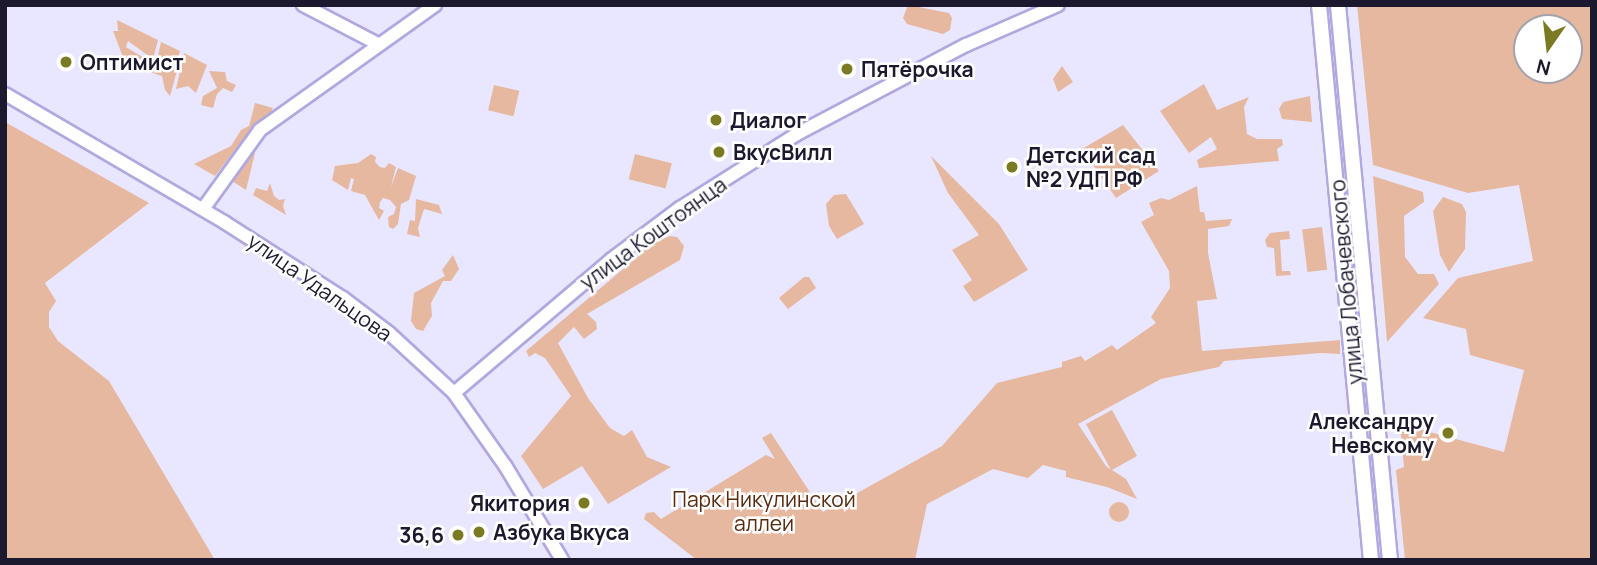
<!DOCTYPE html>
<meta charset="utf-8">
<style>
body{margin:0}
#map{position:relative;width:1597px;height:565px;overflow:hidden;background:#e9e7ff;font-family:Manrope,sans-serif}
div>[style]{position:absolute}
.green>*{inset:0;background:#e6b89f;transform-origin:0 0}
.round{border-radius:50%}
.roads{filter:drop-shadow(2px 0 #afa8e1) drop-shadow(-2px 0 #afa8e1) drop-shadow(0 2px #afa8e1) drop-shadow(0 -2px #afa8e1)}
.minor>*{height:12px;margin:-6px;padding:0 6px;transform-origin:6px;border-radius:6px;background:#fff}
.major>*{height:14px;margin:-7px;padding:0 7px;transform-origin:7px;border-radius:7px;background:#fff}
.dots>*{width:19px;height:19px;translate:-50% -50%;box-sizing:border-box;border:4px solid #fff;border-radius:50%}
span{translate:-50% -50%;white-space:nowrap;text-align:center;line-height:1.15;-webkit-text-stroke:5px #fff;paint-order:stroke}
.poi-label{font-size:21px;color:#1c182e;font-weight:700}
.left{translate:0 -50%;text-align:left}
.right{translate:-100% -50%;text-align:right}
.street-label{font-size:21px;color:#1c182e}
.park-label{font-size:21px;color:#582b0e}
.frame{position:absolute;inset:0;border:7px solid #1c182e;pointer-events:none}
.north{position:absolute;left:1513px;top:14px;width:70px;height:70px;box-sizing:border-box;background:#fff;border:2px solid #a4a3ab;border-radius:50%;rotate:194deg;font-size:19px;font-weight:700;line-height:28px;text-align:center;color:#1c182e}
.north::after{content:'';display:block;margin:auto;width:24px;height:32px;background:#797a22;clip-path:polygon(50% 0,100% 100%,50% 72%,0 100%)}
</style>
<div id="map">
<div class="green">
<div style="clip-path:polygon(908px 5px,949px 13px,952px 18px,950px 30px,943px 34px,907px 24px,903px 18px)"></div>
<div style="clip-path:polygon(evenodd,1357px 5px,1592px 5px,1592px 560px,1405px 560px,1396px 470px,1404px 467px,1400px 424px,1504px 452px,1524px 370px,1470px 355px,1466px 329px,1423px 318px,1458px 278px,1533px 261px,1519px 185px,1468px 193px,1373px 165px,1357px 5px,1527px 28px,1569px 28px,1569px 70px,1527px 70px,1527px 28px)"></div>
<div style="clip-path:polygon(117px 20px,158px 40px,153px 59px,128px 41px,126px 47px,154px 64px,177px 71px,170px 96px,165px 90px,162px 76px,122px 63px,123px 57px,113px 31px,118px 31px)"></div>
<div style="clip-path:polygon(161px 42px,180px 51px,176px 66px,157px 60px)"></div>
<div style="clip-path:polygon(184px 53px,207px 65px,196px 93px,188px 86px,176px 89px)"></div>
<div style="clip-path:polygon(1062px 66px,1073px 82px,1058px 92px,1053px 79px)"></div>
<div style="clip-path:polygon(209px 71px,225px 72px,227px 81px,236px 85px,232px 92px,223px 88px,217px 94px,213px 108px,201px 105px,203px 96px,217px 88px)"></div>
<div style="clip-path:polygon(1204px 84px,1217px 110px,1249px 97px,1244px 107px,1247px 134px,1257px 139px,1282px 139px,1283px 145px,1277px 149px,1279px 161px,1199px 168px,1197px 160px,1217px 149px,1211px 137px,1189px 153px,1160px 111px)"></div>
<div style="left:494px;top:85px;width:26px;height:26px;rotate:13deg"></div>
<div style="clip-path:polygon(1310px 96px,1312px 122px,1282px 119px,1279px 109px,1283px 102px)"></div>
<div style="clip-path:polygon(255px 103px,273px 108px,270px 114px,252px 128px,215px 176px,194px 164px,231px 146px,241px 130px,249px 126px)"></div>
<div style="clip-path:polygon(5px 122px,149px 203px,45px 283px,56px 301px,49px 312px,49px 327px,58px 341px,109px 381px,215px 560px,5px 560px)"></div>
<div style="clip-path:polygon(1123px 125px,1159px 171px,1116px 198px,1082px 149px)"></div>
<div style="clip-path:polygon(253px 151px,255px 153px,246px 190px,232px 181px)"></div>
<div style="clip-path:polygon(371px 154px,376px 157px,375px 162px,380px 167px,385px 168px,389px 163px,396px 167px,391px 187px,398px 168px,416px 176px,409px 200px,401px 204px,398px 224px,393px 229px,389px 227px,388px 217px,394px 214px,396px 207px,390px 200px,383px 198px,380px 202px,379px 208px,384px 211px,379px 220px,365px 195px,351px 191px,354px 179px,351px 178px,348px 190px,332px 180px,335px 166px,358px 163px)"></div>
<div style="left:635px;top:154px;width:38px;height:26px;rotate:14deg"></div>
<div style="clip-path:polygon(931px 156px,999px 224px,1028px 270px,974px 302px,963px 286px,972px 280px,952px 250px,979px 235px,948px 193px)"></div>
<div style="clip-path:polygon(1373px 176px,1423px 192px,1424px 202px,1404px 216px,1405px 257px,1418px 274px,1434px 274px,1439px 284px,1387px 342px)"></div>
<div style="clip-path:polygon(270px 183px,274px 196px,279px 200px,285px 199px,283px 206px,286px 215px,253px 195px,256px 188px,267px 191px)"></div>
<div style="clip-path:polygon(1197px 186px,1200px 212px,1204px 212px,1206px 221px,1232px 219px,1229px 226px,1208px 229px,1208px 253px,1217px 299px,1197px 301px,1202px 351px,1340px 340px,1340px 354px,1321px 353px,1224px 361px,1219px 367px,1161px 379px,1078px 424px,1106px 466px,1111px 470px,1086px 424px,1112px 410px,1137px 456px,1112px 470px,1126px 479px,1137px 499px,1107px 487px,1066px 477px,1066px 471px,1043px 465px,1028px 478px,993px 469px,927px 504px,915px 560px,697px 560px,644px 519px,646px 513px,654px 512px,661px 519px,766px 455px,775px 459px,762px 438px,771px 433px,823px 512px,942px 446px,997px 383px,1062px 367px,1062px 362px,1081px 356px,1085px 361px,1112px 345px,1117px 350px,1156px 323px,1151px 317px,1170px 288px,1169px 271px,1141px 222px,1154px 215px,1149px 203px,1161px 198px,1169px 200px)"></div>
<div style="clip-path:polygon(846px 194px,864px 224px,837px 239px,829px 226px,826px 204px,834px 195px)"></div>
<div style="clip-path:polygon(1443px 197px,1462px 204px,1466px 212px,1465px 249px,1449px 272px,1440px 255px,1433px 211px)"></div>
<div style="clip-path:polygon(416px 199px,439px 205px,442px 214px,424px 209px,418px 228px,420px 237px,407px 234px,410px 220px,415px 221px)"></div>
<div style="left:1322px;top:227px;width:43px;height:20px;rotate:83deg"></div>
<div style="clip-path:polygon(1289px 231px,1290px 239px,1280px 240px,1282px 271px,1290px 271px,1291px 275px,1276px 276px,1274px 248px,1267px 247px,1265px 240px,1270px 233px)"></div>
<div style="clip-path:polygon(670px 236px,677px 237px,684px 246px,680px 260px,587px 314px,596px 322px,597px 329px,584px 339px,574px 327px,558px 343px,588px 398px,610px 428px,624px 436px,632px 430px,647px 457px,671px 467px,608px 504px,582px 466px,543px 489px,521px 456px,571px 396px,545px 358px,535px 353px,529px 357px,526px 351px,655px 242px)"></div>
<div style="clip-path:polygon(453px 255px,459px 269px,451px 281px,443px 281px,431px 303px,432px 316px,423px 331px,416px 329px,411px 321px,414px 293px,445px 276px,442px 270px)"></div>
<div style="clip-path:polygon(804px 277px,809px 277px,816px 288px,788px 309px,779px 298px)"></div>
<div class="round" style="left:1109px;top:502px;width:20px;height:20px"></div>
</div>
<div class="roads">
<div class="minor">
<div style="left:303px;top:5px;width:85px;rotate:27.5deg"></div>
<div style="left:5px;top:94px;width:254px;rotate:30.3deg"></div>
<div style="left:224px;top:222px;width:141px;rotate:32.6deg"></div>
<div style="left:343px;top:298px;width:58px;rotate:37.3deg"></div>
<div style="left:389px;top:333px;width:88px;rotate:42.7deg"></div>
<div style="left:454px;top:393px;width:90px;rotate:54.9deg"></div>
<div style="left:506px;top:467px;width:109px;rotate:58.9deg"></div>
<div style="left:203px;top:209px;width:97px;rotate:-54.2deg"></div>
<div style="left:260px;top:130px;width:215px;rotate:-35.5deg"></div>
<div style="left:454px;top:393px;width:207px;rotate:-40.3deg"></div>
<div style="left:612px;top:259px;width:85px;rotate:-36.9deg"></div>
<div style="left:680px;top:208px;width:138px;rotate:-32.3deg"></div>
<div style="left:797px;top:134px;width:191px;rotate:-27.8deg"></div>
<div style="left:966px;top:45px;width:100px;rotate:-23.5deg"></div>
</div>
<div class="major">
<div style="left:1319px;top:5px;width:557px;rotate:84.65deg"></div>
<div style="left:1338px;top:5px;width:557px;rotate:84.65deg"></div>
</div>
</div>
<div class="dots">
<div style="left:66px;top:62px;background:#797a22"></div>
<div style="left:847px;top:69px;background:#797a22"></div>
<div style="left:716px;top:120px;background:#797a22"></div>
<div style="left:719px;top:152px;background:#797a22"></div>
<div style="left:1012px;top:167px;background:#797a22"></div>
<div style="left:1448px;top:433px;background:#797a22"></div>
<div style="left:584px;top:503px;background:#797a22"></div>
<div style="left:479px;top:532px;background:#797a22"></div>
<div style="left:458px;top:535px;background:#797a22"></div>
</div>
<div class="poi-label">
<span class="left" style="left:80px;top:62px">Оптимист</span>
<span class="left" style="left:861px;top:69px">Пятёрочка</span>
<span class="left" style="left:730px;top:120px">Диалог</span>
<span class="left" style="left:733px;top:152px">ВкусВилл</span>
<span class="left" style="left:1026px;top:167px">Детский сад<br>№2 УДП РФ</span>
<span class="right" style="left:1434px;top:433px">Александру<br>Невскому</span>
<span class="right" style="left:570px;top:503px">Якитория</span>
<span class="left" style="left:493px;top:532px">Азбука Вкуса</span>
<span class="right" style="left:444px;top:535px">36,6</span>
</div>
<div class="street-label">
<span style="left:653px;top:233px;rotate:-36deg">улица Коштоянца</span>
<span style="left:1346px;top:282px;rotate:-95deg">улица Лобачевского</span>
<span style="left:320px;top:287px;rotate:35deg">улица Удальцова</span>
</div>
<div class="park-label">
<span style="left:764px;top:511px">Парк Никулинской<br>аллеи</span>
</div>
<div class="frame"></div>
<div class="north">N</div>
</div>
